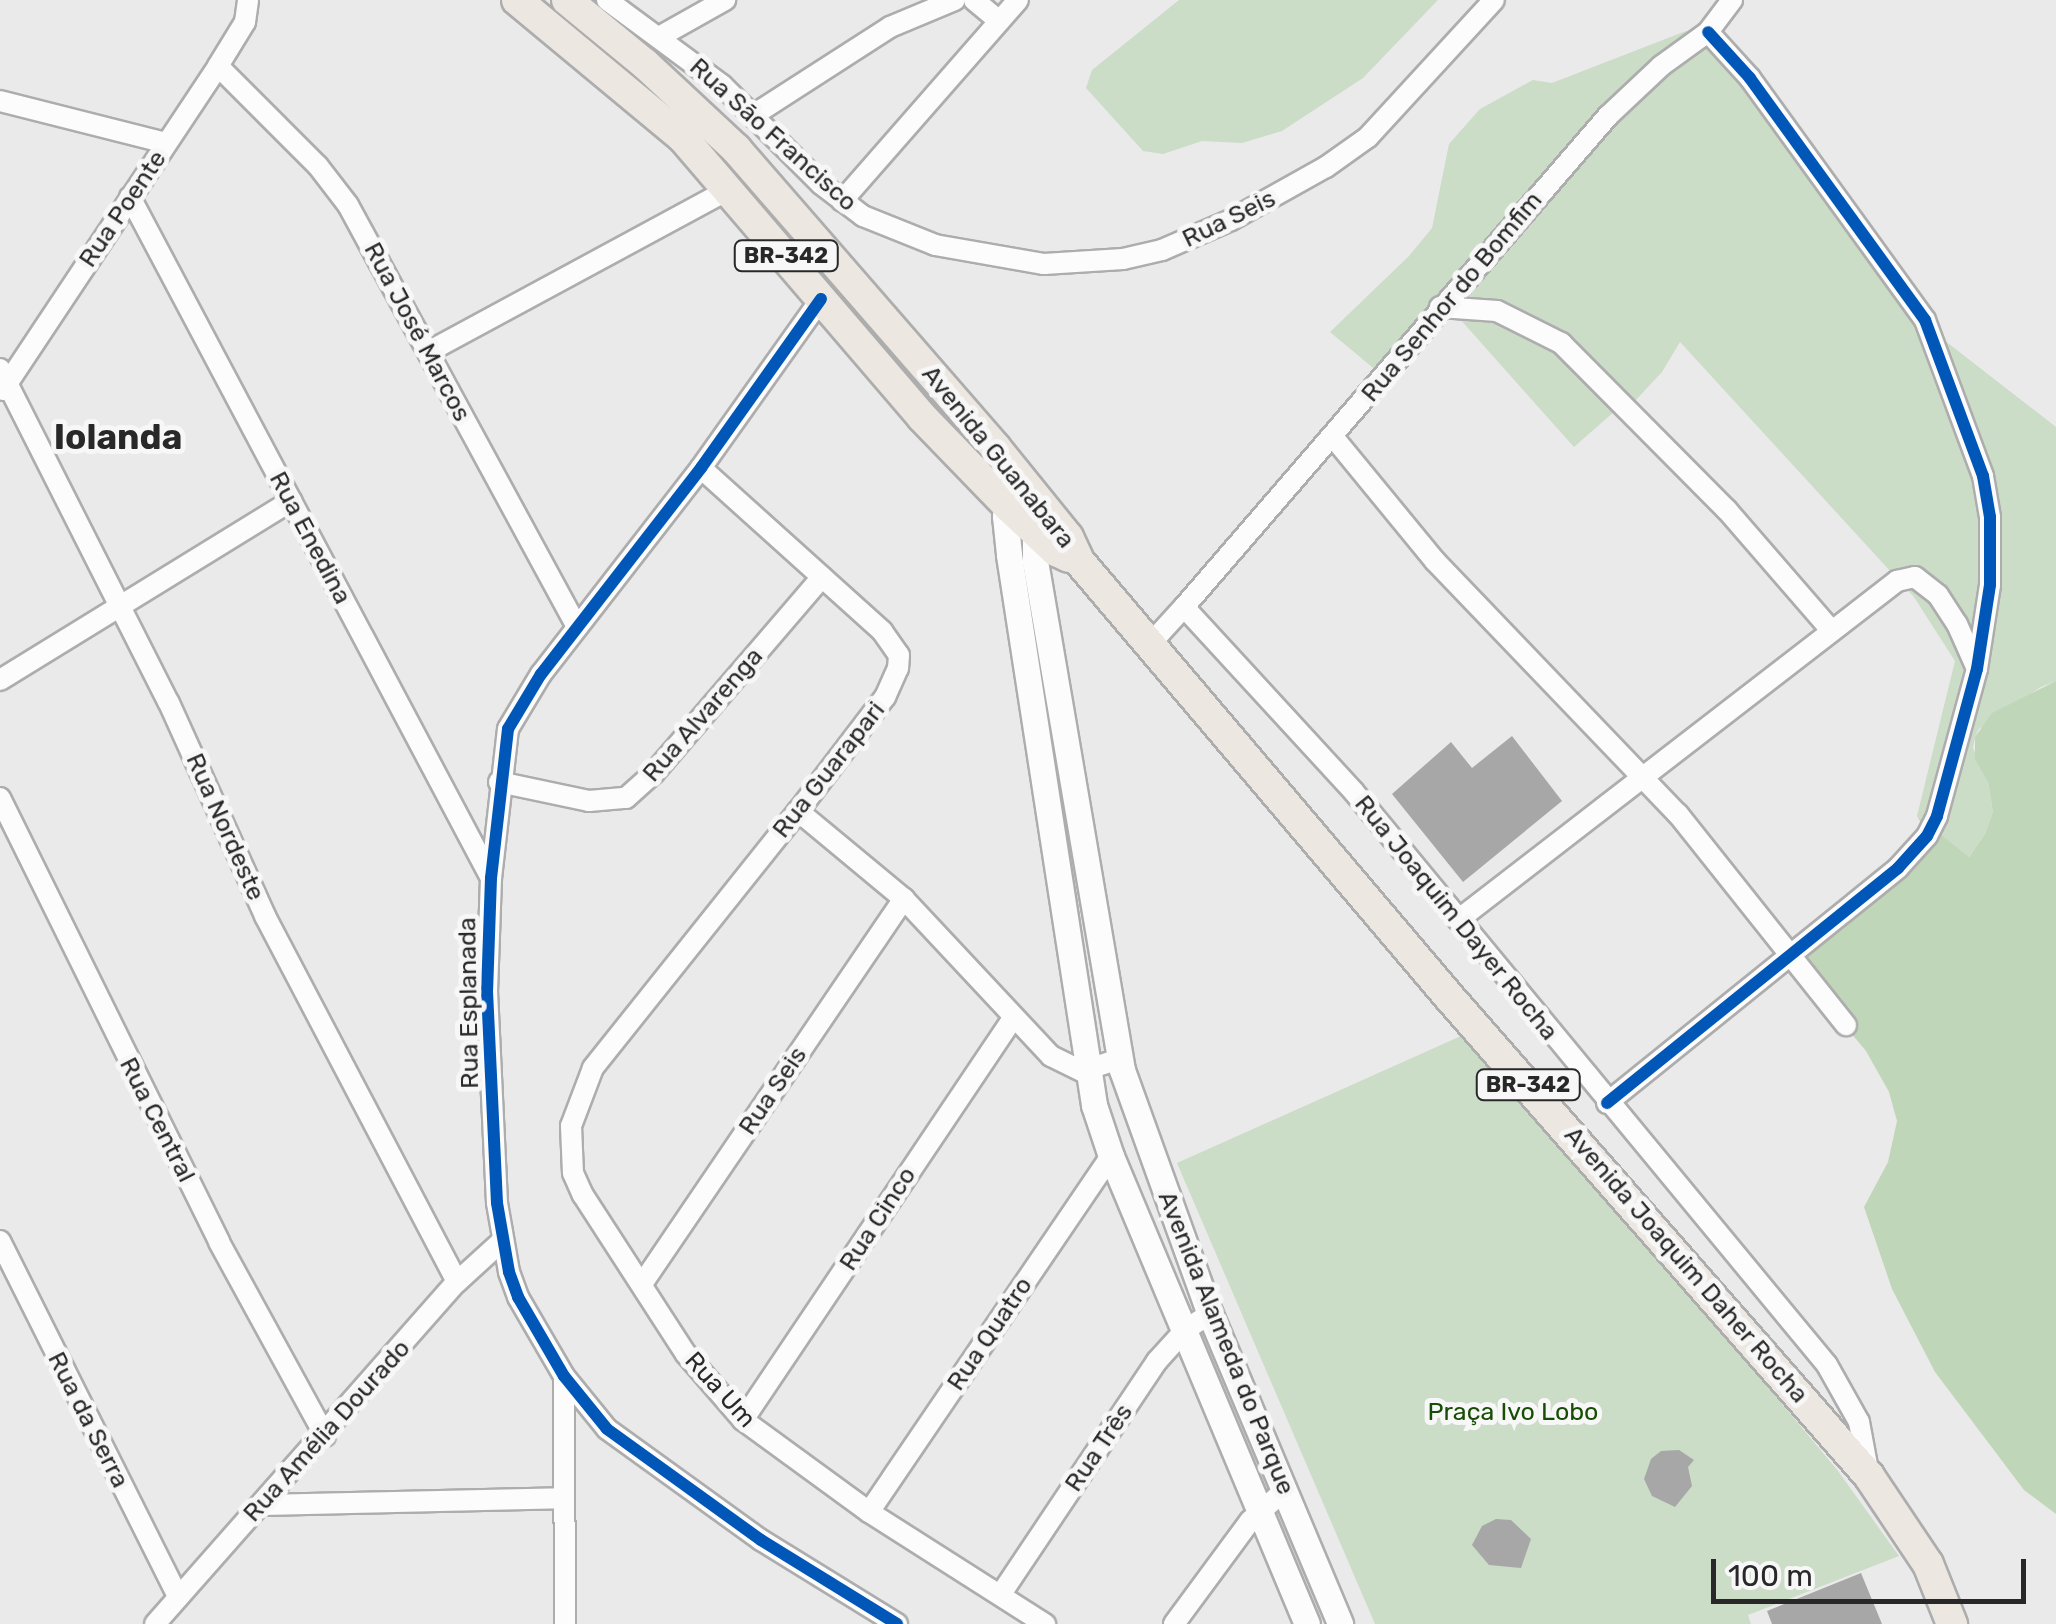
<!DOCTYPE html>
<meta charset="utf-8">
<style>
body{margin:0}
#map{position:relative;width:2056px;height:1624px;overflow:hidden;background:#eaeaea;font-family:Rubik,sans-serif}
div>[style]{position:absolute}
.green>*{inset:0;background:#cbdcc7}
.forest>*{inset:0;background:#bfd6b9}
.building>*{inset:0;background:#a7a7a7}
.roads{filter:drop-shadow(2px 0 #adadad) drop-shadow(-2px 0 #adadad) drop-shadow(0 2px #adadad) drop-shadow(0 -2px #adadad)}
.minor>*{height:20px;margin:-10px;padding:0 10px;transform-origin:10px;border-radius:10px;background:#fcfcfc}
.tertiary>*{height:25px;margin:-12.5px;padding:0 12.5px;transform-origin:12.5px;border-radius:12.5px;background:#fcfcfc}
.primary>*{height:30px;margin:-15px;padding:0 15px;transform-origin:15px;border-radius:15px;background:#ede7e1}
.cycleway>*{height:12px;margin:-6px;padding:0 6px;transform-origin:6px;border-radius:6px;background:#0057b8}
span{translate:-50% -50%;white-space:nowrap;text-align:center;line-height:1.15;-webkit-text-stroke:10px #f7f7f8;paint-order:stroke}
.shield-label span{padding:2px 8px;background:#f7f7f8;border:2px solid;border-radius:8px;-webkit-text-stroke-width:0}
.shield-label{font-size:22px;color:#282828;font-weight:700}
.street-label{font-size:25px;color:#282828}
.park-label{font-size:25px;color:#174d04}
.district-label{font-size:35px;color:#282828;font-weight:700}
.scale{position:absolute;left:1711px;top:1559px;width:315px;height:45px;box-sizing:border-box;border:5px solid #282828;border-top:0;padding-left:12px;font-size:30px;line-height:35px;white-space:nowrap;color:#282828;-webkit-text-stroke:8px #f7f7f8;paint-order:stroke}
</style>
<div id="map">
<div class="green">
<div style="clip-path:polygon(1179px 0,1438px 0,1363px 78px,1282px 131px,1242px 143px,1202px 141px,1163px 154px,1143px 151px,1086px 88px,1092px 70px)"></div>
<div style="clip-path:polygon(1686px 31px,1726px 42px,1944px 340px,2056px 427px,2056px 681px,2041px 687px,1979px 729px,1975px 737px,1973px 748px,1988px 782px,1993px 812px,1985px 834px,1968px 858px,1917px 816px,1955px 661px,1914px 597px,1680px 342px,1662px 372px,1634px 402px,1615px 411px,1574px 447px,1443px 300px,1378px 372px,1330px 332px,1409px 256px,1432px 228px,1449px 144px,1480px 109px,1533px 80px,1552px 83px)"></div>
<div style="clip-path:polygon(1461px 1036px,1737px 1350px,1838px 1471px,1899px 1556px,1748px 1615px,1751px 1624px,1375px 1624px,1177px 1163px)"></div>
</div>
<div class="forest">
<div style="clip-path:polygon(2056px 681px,2056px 1514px,2024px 1490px,1935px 1372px,1892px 1289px,1864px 1207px,1888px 1162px,1897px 1121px,1889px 1092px,1866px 1051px,1797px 969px,1804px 951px,1924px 828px,1917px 816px,1969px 857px,1985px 834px,1993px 812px,1988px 782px,1975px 759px,1975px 737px,1992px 713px)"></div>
</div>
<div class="building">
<div style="clip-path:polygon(1512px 736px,1562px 801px,1463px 882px,1392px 794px,1451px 742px,1472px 768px)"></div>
<div style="clip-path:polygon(1679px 1450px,1694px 1460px,1688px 1467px,1692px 1486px,1675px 1507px,1652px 1496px,1644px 1479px,1651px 1459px,1661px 1451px)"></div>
<div style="clip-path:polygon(1496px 1519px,1511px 1520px,1531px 1539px,1521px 1568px,1489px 1565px,1472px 1545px,1482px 1526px)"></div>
<div style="clip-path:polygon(1861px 1573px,1882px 1624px,1772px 1624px,1767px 1611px)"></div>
</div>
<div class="roads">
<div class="minor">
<div style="left:607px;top:0;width:143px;rotate:36.5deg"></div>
<div style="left:722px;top:85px;width:140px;rotate:45deg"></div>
<div style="left:821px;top:184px;width:53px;rotate:37.3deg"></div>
<div style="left:863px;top:216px;width:78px;rotate:21.9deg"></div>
<div style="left:935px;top:245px;width:111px;rotate:9.9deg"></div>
<div style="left:1044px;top:264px;width:79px;rotate:-3.6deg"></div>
<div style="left:1123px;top:259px;width:40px;rotate:-13deg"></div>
<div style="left:1162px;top:250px;width:75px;rotate:-23.5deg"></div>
<div style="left:1231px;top:220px;width:109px;rotate:-29.2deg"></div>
<div style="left:1326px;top:167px;width:52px;rotate:-35.5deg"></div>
<div style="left:1368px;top:137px;width:186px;rotate:-47.4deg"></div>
<div style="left:974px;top:0;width:33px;rotate:40deg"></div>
<div style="left:659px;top:37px;width:76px;rotate:-29.3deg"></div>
<div style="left:218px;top:66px;width:141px;rotate:45deg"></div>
<div style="left:318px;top:166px;width:49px;rotate:52.4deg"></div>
<div style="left:348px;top:205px;width:479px;rotate:61.5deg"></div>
<div style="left:0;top:101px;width:171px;rotate:14.2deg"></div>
<div style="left:755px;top:114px;width:161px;rotate:-32.8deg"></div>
<div style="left:890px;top:27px;width:70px;rotate:-22.6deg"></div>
<div style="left:130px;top:197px;width:771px;rotate:62.07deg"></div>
<div style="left:842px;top:201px;width:267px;rotate:-48.8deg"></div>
<div style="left:821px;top:299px;width:207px;rotate:125.4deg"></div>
<div style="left:701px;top:468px;width:261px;rotate:127.8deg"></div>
<div style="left:541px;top:674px;width:64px;rotate:121deg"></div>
<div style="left:508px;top:729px;width:150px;rotate:96.5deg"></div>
<div style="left:491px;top:878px;width:113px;rotate:92deg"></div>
<div style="left:487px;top:991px;width:212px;rotate:87.3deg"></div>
<div style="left:497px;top:1203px;width:70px;rotate:80.1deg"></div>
<div style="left:509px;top:1272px;width:27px;rotate:70deg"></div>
<div style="left:518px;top:1297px;width:91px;rotate:59.8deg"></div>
<div style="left:564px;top:1376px;width:68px;rotate:50.9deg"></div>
<div style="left:607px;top:1429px;width:190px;rotate:35.8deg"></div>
<div style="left:761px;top:1540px;width:160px;rotate:31.7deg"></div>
<div style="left:1440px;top:307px;width:57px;rotate:4deg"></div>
<div style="left:1497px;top:311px;width:72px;rotate:26.6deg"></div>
<div style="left:1561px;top:343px;width:235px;rotate:45.2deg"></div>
<div style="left:1727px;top:510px;width:157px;rotate:49.1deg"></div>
<div style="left:428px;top:352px;width:342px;rotate:-28.4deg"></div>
<div style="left:0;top:369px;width:374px;rotate:63.2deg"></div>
<div style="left:169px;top:703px;width:234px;rotate:65.7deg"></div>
<div style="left:265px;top:916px;width:413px;rotate:62.3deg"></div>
<div style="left:3px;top:390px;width:389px;rotate:-56.4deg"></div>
<div style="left:218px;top:66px;width:52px;rotate:-58.5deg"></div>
<div style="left:245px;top:22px;width:22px;rotate:-82deg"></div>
<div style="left:1334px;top:438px;width:159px;rotate:50.6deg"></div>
<div style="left:1435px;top:561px;width:351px;rotate:46.2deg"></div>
<div style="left:1678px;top:814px;width:270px;rotate:51.5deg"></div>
<div style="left:701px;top:468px;width:244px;rotate:42deg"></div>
<div style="left:882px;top:631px;width:29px;rotate:55deg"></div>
<div style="left:899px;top:655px;width:13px;rotate:94deg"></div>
<div style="left:898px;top:668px;width:32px;rotate:114deg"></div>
<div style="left:885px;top:697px;width:143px;rotate:127.3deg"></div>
<div style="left:798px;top:811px;width:329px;rotate:128.6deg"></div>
<div style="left:593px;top:1068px;width:62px;rotate:110.8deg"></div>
<div style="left:571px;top:1126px;width:47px;rotate:87.6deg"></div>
<div style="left:573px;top:1173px;width:24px;rotate:66deg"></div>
<div style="left:583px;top:1195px;width:189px;rotate:57.1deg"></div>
<div style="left:686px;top:1354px;width:87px;rotate:49.2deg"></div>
<div style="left:743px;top:1420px;width:156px;rotate:36.1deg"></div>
<div style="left:869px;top:1512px;width:209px;rotate:32.5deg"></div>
<div style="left:1184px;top:607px;width:649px;rotate:-49.19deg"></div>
<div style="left:1608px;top:116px;width:73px;rotate:-43.3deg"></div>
<div style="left:1661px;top:66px;width:58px;rotate:-35.9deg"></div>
<div style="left:1708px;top:32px;width:40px;rotate:-53deg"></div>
<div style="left:1152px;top:642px;width:47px;rotate:-47.6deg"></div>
<div style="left:1184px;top:607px;width:251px;rotate:47.4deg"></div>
<div style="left:1354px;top:792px;width:743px;rotate:50.46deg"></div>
<div style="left:1827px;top:1365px;width:65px;rotate:60.7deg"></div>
<div style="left:1859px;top:1422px;width:55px;rotate:79.5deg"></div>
<div style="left:0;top:680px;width:342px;rotate:-31.6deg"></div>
<div style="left:499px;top:782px;width:92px;rotate:11.9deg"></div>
<div style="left:589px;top:801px;width:37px;rotate:-5deg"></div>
<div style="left:626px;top:798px;width:38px;rotate:-42deg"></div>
<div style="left:654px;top:773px;width:258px;rotate:-49.4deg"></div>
<div style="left:0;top:798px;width:495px;rotate:63.7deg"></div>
<div style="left:219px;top:1242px;width:221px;rotate:61.3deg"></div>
<div style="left:798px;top:811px;width:138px;rotate:39.7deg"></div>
<div style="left:904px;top:899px;width:215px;rotate:46.9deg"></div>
<div style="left:1051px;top:1056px;width:34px;rotate:26deg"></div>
<div style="left:1082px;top:1071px;width:40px;rotate:-18deg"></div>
<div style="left:1458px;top:920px;width:555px;rotate:-37.68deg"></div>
<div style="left:1897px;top:581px;width:18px;rotate:-13deg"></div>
<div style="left:1915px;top:577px;width:29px;rotate:38deg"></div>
<div style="left:1938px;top:595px;width:35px;rotate:57deg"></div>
<div style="left:1957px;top:624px;width:49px;rotate:66deg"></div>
<div style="left:1607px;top:1103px;width:374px;rotate:-38.9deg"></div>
<div style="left:1898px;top:868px;width:43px;rotate:-47.8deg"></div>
<div style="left:1927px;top:836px;width:22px;rotate:-63deg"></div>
<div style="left:1937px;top:816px;width:152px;rotate:-74.8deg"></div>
<div style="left:1977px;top:669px;width:85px;rotate:-81.2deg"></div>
<div style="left:1990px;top:585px;width:68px;rotate:-90deg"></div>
<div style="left:1990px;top:517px;width:42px;rotate:-99.7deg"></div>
<div style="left:1983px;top:476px;width:166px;rotate:-110.4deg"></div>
<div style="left:1925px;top:320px;width:299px;rotate:-125.9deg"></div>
<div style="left:1750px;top:78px;width:62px;rotate:-132.4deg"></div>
<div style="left:0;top:1241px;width:398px;rotate:63.4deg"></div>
<div style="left:642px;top:1284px;width:466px;rotate:-55.8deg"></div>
<div style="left:564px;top:1376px;width:248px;rotate:89.8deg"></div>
<div style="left:743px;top:1420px;width:484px;rotate:-56.1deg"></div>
<div style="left:262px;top:1505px;width:300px;rotate:-1.3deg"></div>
<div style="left:869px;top:1512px;width:430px;rotate:-55.8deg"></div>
<div style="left:1001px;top:1594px;width:280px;rotate:-56.2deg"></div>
<div style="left:1157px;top:1361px;width:42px;rotate:-47.9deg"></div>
<div style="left:1185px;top:1330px;width:30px;rotate:-33deg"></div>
<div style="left:155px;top:1624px;width:456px;rotate:-48.6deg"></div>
<div style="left:457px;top:1282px;width:61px;rotate:-42.3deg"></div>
<div style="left:1174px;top:1624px;width:128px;rotate:-53.6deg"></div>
<div style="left:1250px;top:1521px;width:48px;rotate:-41.6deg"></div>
</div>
<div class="tertiary">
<div style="left:1014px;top:494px;width:24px;rotate:112deg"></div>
<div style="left:1005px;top:516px;width:39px;rotate:84deg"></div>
<div style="left:1009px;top:555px;width:557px;rotate:81.21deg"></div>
<div style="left:1094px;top:1105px;width:54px;rotate:71.6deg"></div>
<div style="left:1111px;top:1156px;width:507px;rotate:67.28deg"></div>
<div style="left:1043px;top:520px;width:18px;rotate:117deg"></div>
<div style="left:1035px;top:536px;width:25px;rotate:90deg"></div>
<div style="left:1035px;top:561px;width:516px;rotate:80.3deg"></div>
<div style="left:1122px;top:1070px;width:259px;rotate:70.2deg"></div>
<div style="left:1210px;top:1314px;width:336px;rotate:67.2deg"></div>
</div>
<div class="primary">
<div style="left:517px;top:0;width:216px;rotate:39.7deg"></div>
<div style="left:683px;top:138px;width:367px;rotate:49.4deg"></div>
<div style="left:922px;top:417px;width:124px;rotate:46deg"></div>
<div style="left:1008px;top:506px;width:66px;rotate:43.2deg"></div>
<div style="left:1056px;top:551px;width:14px;rotate:25deg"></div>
<div style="left:567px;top:0;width:101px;rotate:39.4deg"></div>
<div style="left:645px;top:64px;width:125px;rotate:43deg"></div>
<div style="left:736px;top:149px;width:395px;rotate:49deg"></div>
<div style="left:995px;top:447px;width:116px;rotate:51deg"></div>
<div style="left:1068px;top:537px;width:26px;rotate:65deg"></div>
<div style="left:1079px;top:561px;width:573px;rotate:49.67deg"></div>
<div style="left:1450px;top:998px;width:636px;rotate:48.76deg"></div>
<div style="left:1869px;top:1476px;width:106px;rotate:56.2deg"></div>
<div style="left:1928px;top:1564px;width:65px;rotate:68.2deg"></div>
</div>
</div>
<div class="cycleway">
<div style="left:821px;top:299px;width:207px;rotate:125.4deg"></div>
<div style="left:701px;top:468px;width:261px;rotate:127.8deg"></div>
<div style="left:541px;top:674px;width:64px;rotate:121deg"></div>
<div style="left:508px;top:729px;width:150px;rotate:96.5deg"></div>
<div style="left:491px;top:878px;width:113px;rotate:92deg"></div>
<div style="left:487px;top:991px;width:212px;rotate:87.3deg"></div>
<div style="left:497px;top:1203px;width:70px;rotate:80.1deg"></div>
<div style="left:509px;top:1272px;width:27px;rotate:70deg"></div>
<div style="left:518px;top:1297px;width:91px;rotate:59.8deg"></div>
<div style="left:564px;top:1376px;width:68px;rotate:50.9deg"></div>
<div style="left:607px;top:1429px;width:190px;rotate:35.8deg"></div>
<div style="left:761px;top:1540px;width:160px;rotate:31.7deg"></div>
<div style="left:1607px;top:1103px;width:374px;rotate:-38.9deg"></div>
<div style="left:1898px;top:868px;width:43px;rotate:-47.8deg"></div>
<div style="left:1927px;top:836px;width:22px;rotate:-63deg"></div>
<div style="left:1937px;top:816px;width:152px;rotate:-74.8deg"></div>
<div style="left:1977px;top:669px;width:85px;rotate:-81.2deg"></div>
<div style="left:1990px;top:585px;width:68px;rotate:-90deg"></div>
<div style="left:1990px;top:517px;width:42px;rotate:-99.7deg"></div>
<div style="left:1983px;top:476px;width:166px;rotate:-110.4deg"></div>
<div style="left:1925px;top:320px;width:299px;rotate:-125.9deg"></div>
<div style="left:1750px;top:78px;width:62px;rotate:-132.4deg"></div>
</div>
<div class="shield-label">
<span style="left:786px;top:256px">BR-342</span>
<span style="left:1528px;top:1085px">BR-342</span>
</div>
<div class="street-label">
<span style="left:773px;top:135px;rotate:42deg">Rua São Francisco</span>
<span style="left:123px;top:209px;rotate:-56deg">Rua Poente</span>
<span style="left:1229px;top:219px;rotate:-26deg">Rua Seis</span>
<span style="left:1452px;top:297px;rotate:-50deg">Rua Senhor do Bomfim</span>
<span style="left:417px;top:332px;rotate:62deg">Rua José Marcos</span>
<span style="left:998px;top:457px;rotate:51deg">Avenida Guanabara</span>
<span style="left:310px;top:538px;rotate:62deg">Rua Enedina</span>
<span style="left:703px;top:715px;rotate:-49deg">Rua Alvarenga</span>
<span style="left:829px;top:770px;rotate:-52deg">Rua Guarapari</span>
<span style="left:225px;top:827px;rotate:66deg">Rua Nordeste</span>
<span style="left:1456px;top:918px;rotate:51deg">Rua Joaquim Dayer Rocha</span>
<span style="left:469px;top:1003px;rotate:-91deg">Rua Esplanada</span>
<span style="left:773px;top:1091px;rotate:-56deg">Rua Seis</span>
<span style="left:157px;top:1120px;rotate:63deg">Rua Central</span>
<span style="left:878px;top:1219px;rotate:-57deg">Rua Cinco</span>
<span style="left:1686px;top:1265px;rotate:49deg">Avenida Joaquim Daher Rocha</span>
<span style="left:990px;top:1334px;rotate:-56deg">Rua Quatro</span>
<span style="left:1226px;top:1343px;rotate:68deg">Avenida Alameda do Parque</span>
<span style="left:720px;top:1390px;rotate:48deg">Rua Um</span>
<span style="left:88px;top:1420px;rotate:63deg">Rua da Serra</span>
<span style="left:327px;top:1431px;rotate:-48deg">Rua Amélia Dourado</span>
<span style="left:1099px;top:1448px;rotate:-56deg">Rua Três</span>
</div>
<div class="park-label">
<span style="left:1513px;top:1412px">Praça Ivo Lobo</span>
</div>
<div class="district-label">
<span style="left:118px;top:437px">Iolanda</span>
</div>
<div class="scale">100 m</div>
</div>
